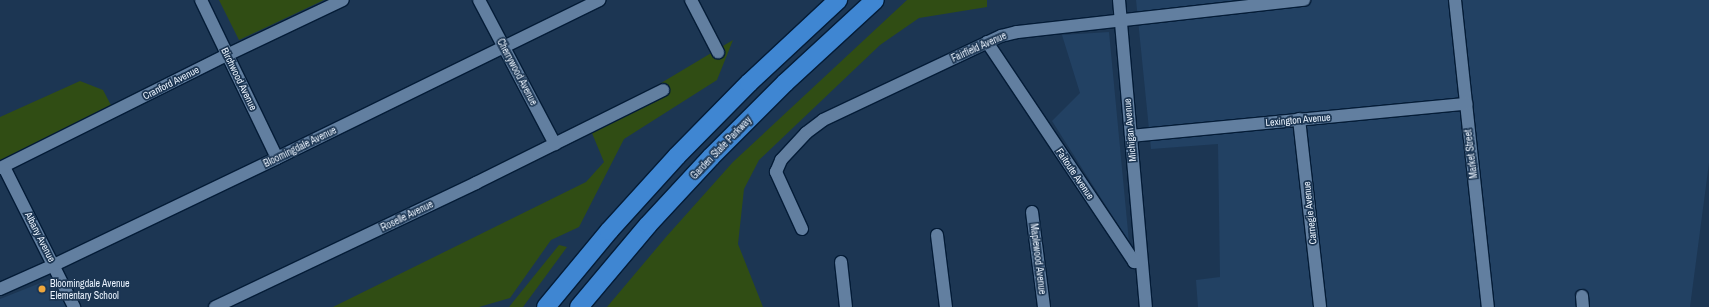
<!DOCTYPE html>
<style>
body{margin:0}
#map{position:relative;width:1709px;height:307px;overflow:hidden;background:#1c3653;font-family:"Archivo Narrow",sans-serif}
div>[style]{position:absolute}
.built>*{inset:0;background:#224163}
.green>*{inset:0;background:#304d14}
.roads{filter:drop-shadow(1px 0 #041c37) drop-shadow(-1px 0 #041c37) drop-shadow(0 1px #041c37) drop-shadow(0 -1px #041c37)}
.minor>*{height:12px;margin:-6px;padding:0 6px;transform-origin:6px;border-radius:6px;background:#627fa0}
.highway>*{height:18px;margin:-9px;padding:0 9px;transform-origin:9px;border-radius:9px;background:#3f86d2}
.dots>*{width:11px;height:11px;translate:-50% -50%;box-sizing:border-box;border:2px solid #1c3653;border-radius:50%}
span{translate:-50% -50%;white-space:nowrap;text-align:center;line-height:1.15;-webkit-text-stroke:3.5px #1c3653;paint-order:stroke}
.street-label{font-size:10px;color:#eaf3fe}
.poi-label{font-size:10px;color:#eaf3fe}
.left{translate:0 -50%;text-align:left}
</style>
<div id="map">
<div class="built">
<div style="clip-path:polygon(1136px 0,1709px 0,1709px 163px,1690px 307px,1198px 307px,1196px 280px,1220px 277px,1218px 144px,1151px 149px)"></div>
<div style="clip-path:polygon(1109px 32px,1129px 242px,1052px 121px,1080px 93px,1062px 35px)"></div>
<div style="clip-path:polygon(53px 278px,67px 307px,0 307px,0 299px)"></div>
</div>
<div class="green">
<div style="clip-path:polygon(219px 0,324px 0,239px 40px)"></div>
<div style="clip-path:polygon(907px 0,987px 0,987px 7px,919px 18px,880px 45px,759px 160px,744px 189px,738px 244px,763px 307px,607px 307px,666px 237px,733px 162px)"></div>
<div style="clip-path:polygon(733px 40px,717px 80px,624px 139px,579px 227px,551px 240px,510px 298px,479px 307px,333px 307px,586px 182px,604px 162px,589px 126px)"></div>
<div style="clip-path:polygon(80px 81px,103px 90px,113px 109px,0 164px,0 117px)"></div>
<div style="clip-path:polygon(559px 245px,567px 247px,523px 307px,509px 307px)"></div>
</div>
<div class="roads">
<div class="minor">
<div style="left:201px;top:0;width:175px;rotate:64.3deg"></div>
<div style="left:479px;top:0;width:163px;rotate:62.2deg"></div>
<div style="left:691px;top:0;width:59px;rotate:62.6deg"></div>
<div style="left:1119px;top:0;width:308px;rotate:85deg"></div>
<div style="left:1455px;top:0;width:309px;rotate:83.9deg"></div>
<div style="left:987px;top:42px;width:265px;rotate:56.2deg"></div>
<div style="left:1134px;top:262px;width:6px;rotate:-9deg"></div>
<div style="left:1299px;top:119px;width:189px;rotate:83.6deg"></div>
<div style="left:1131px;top:136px;width:337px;rotate:-5.5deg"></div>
<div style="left:4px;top:167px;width:157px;rotate:63.4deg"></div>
<div style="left:0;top:168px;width:254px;rotate:-26.5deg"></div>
<div style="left:227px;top:55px;width:128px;rotate:-25.4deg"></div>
<div style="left:1032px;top:212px;width:96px;rotate:82.8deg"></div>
<div style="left:802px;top:229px;width:63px;rotate:-114.5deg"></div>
<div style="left:776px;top:172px;width:13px;rotate:-67deg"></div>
<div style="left:781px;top:160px;width:37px;rotate:-47deg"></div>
<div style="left:806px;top:133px;width:21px;rotate:-37deg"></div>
<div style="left:823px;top:120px;width:197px;rotate:-25.3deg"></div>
<div style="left:1001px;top:36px;width:16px;rotate:-14deg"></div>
<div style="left:1017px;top:32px;width:289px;rotate:-6.4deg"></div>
<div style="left:937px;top:235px;width:73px;rotate:82.9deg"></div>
<div style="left:841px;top:262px;width:45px;rotate:83.7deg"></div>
<div style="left:0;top:289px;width:59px;rotate:-24deg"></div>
<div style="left:54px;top:265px;width:247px;rotate:-25.6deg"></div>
<div style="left:277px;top:158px;width:359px;rotate:-26.1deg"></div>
<div style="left:1582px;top:296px;width:11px;rotate:85deg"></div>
<div style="left:215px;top:307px;width:289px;rotate:-25.4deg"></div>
<div style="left:476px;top:183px;width:209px;rotate:-26.4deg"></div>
</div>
<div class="highway">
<div style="left:546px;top:307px;width:99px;rotate:-50.3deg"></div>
<div style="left:609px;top:231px;width:101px;rotate:-47.8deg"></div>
<div style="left:677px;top:156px;width:103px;rotate:-45.4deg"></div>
<div style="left:749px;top:83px;width:122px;rotate:-43deg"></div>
<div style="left:579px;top:307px;width:107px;rotate:-49.9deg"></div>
<div style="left:648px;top:225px;width:93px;rotate:-47.2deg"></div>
<div style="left:711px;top:157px;width:105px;rotate:-45deg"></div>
<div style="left:785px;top:83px;width:122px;rotate:-42.7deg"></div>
</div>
</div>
<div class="dots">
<div style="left:42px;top:289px;background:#efa73d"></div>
</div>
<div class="street-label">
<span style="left:979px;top:47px;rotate:-24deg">Fairfield Avenue</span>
<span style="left:517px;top:72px;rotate:62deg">Cherrywood Avenue</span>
<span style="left:239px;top:79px;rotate:64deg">Birchwood Avenue</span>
<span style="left:171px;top:83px;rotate:-27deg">Cranford Avenue</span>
<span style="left:1298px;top:120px;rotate:-5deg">Lexington Avenue</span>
<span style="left:1130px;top:130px;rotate:-95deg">Michigan Avenue</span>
<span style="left:300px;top:147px;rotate:-26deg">Bloomingdale Avenue</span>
<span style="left:721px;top:148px;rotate:-46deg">Garden State Parkway</span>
<span style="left:1471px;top:154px;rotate:-97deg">Market Street</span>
<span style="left:1075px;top:174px;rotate:56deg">Faitoute Avenue</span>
<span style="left:1310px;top:213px;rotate:-96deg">Carnegie Avenue</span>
<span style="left:407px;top:216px;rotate:-26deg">Roselle Avenue</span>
<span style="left:40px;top:237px;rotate:63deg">Albany Avenue</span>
<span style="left:1038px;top:259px;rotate:83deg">Maplewood Avenue</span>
</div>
<div class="poi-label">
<span class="left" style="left:50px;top:289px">Bloomingdale Avenue<br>Elementary School</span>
</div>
</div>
